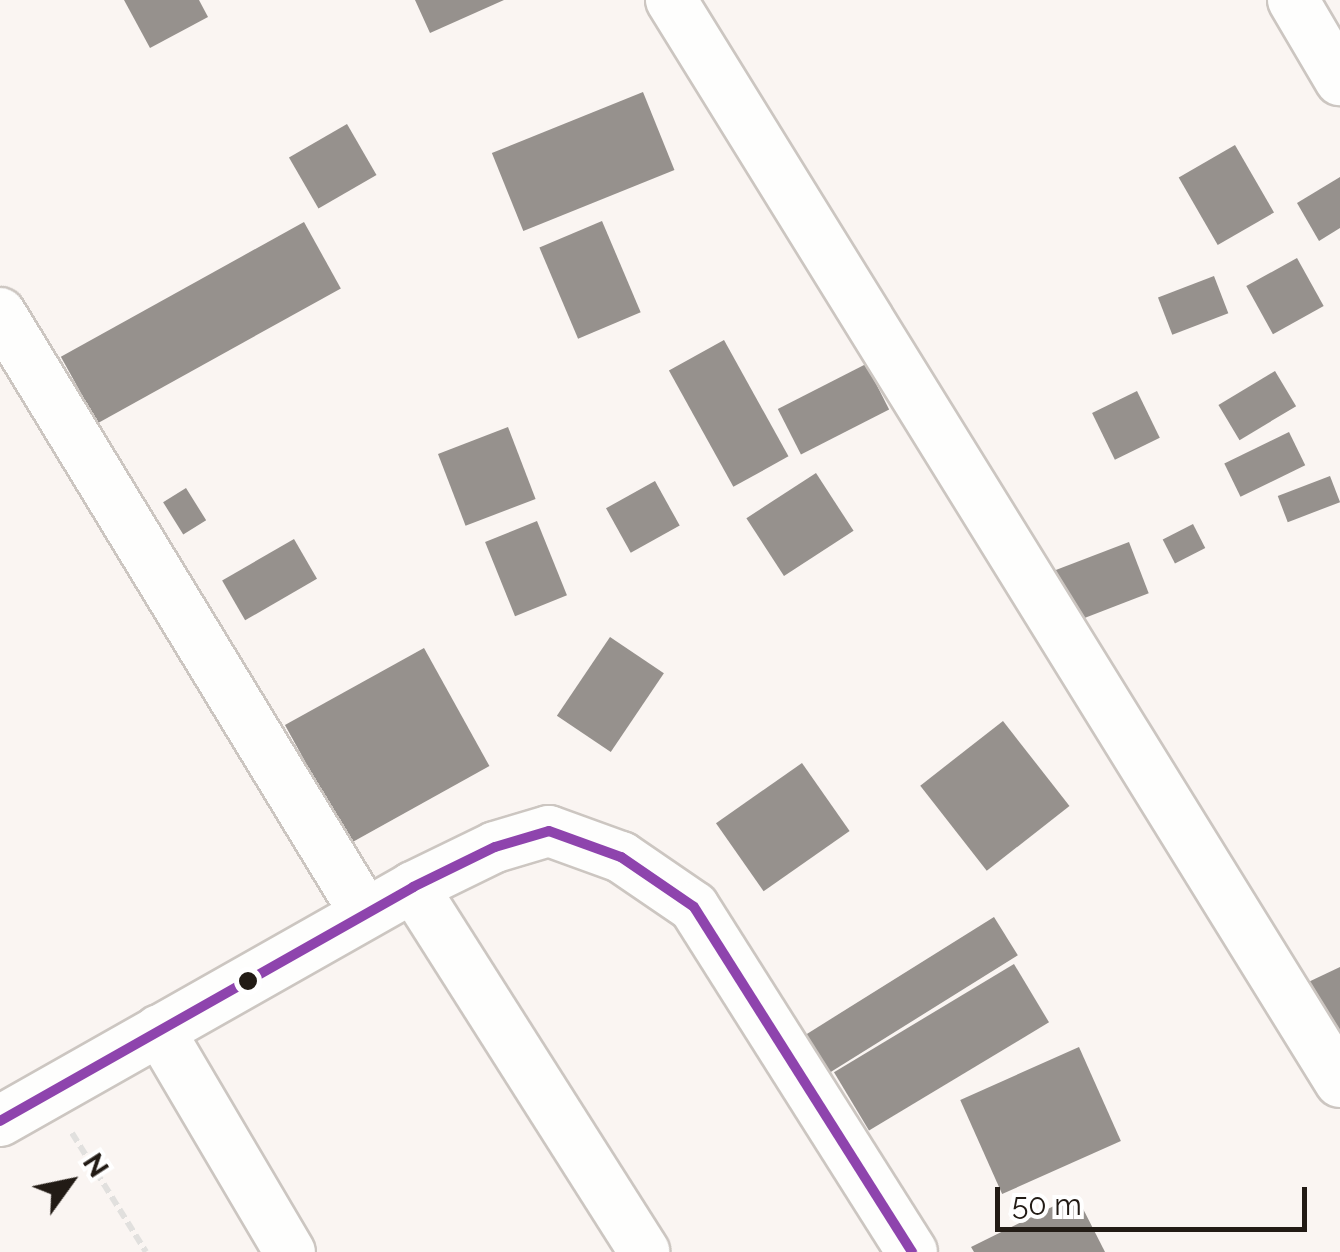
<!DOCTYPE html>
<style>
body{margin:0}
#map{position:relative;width:1340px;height:1252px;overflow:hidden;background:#faf5f2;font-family:Raleway,sans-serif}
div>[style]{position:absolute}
.building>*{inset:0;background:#96918d;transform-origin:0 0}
.path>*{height:6px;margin-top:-3px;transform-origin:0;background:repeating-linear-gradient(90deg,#e1e0de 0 10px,transparent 0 15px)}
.roads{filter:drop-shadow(2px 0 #ccc6c1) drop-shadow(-2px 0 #ccc6c1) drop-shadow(0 2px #ccc6c1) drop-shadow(0 -2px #ccc6c1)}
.street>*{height:50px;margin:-25px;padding:0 25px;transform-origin:25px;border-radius:25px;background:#fefefd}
.bus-1>*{height:10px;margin:-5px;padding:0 5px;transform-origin:5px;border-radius:5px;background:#8e44ad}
.dots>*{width:28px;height:28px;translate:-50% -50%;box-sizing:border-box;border:5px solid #fff;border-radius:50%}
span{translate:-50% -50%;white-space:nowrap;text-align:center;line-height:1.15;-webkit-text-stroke:10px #fff;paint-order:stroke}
.north{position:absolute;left:20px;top:1132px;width:100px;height:100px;-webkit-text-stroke:8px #fff;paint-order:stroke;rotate:57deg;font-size:28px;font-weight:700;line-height:40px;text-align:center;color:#221b15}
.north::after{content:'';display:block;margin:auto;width:35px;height:45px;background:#221b15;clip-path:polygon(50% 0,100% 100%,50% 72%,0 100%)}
.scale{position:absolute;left:995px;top:1187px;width:312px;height:45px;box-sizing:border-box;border:5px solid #221b15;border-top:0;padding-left:12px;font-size:30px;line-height:35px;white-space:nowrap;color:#221b15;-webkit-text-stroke:8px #fff;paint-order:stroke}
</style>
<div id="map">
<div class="building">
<div style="clip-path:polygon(124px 0,199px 0,208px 17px,150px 48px)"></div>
<div style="clip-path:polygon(415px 0,504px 0,430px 33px)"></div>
<div style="left:643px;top:92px;width:84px;height:163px;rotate:68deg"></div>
<div style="left:347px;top:124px;width:59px;height:67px;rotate:60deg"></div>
<div style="left:1235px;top:145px;width:78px;height:65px;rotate:60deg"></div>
<div style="clip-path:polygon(1340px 177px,1340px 228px,1319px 241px,1297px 203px)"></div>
<div style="left:602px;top:221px;width:99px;height:68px;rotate:67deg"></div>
<div style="left:304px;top:222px;width:76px;height:278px;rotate:61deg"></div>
<div style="left:1297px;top:258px;width:55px;height:58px;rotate:61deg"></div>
<div style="left:1214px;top:276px;width:40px;height:60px;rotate:69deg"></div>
<div style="left:724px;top:340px;width:133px;height:63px;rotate:61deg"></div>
<div style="left:866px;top:364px;width:51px;height:99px;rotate:63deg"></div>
<div style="left:1275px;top:371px;width:41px;height:66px;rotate:59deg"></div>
<div style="left:1137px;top:391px;width:52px;height:50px;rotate:64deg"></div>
<div style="left:508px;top:427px;width:77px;height:75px;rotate:69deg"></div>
<div style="left:1289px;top:432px;width:37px;height:72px;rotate:64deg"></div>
<div style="left:816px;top:473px;width:69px;height:83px;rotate:57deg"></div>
<div style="left:1330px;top:476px;width:28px;height:56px;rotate:69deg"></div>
<div style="left:655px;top:481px;width:51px;height:56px;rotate:61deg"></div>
<div style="left:186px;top:488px;width:38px;height:27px;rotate:58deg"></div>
<div style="left:537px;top:521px;width:80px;height:56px;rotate:68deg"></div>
<div style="left:1193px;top:524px;width:27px;height:34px;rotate:63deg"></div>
<div style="left:294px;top:539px;width:46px;height:83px;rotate:60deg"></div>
<div style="left:1129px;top:542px;width:55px;height:84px;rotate:69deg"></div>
<div style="left:610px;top:637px;width:65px;height:95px;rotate:34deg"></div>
<div style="left:424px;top:648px;width:135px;height:159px;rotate:61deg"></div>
<div style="left:1003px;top:721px;width:108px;height:105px;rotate:52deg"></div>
<div style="left:802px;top:763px;width:83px;height:105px;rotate:55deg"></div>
<div style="left:994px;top:917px;width:45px;height:223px;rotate:58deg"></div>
<div style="left:1014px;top:964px;width:68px;height:210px;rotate:59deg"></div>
<div style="clip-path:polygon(1340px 967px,1340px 1066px,1302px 985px)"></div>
<div style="left:1079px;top:1047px;width:103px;height:130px;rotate:66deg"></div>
<div style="clip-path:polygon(1076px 1195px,1105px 1252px,974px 1252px,971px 1247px)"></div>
</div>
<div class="path">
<div style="left:72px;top:1133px;width:140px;rotate:58.1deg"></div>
</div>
<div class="roads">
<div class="street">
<div style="left:671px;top:0;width:1272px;rotate:58.27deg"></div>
<div style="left:1293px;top:0;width:93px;rotate:59.6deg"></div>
<div style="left:0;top:313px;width:702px;rotate:58.69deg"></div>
<div style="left:413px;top:887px;width:432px;rotate:57.6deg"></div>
<div style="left:159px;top:1030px;width:258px;rotate:59.5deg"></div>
<div style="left:0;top:1121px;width:475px;rotate:-29.5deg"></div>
<div style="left:413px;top:887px;width:91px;rotate:-26deg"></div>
<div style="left:495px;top:847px;width:56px;rotate:-16.5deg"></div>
<div style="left:549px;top:831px;width:77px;rotate:19.9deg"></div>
<div style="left:621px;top:857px;width:88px;rotate:34.4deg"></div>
<div style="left:694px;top:907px;width:408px;rotate:57.7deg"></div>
</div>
</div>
<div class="bus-1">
<div style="left:0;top:1121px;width:475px;rotate:-29.5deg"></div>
<div style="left:413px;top:887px;width:91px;rotate:-26deg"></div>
<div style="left:495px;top:847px;width:56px;rotate:-16.5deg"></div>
<div style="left:549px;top:831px;width:77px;rotate:19.9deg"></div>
<div style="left:621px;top:857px;width:88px;rotate:34.4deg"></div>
<div style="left:694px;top:907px;width:408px;rotate:57.7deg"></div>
</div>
<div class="dots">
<div style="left:248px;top:981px;background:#221b15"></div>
</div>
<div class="north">N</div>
<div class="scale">50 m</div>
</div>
